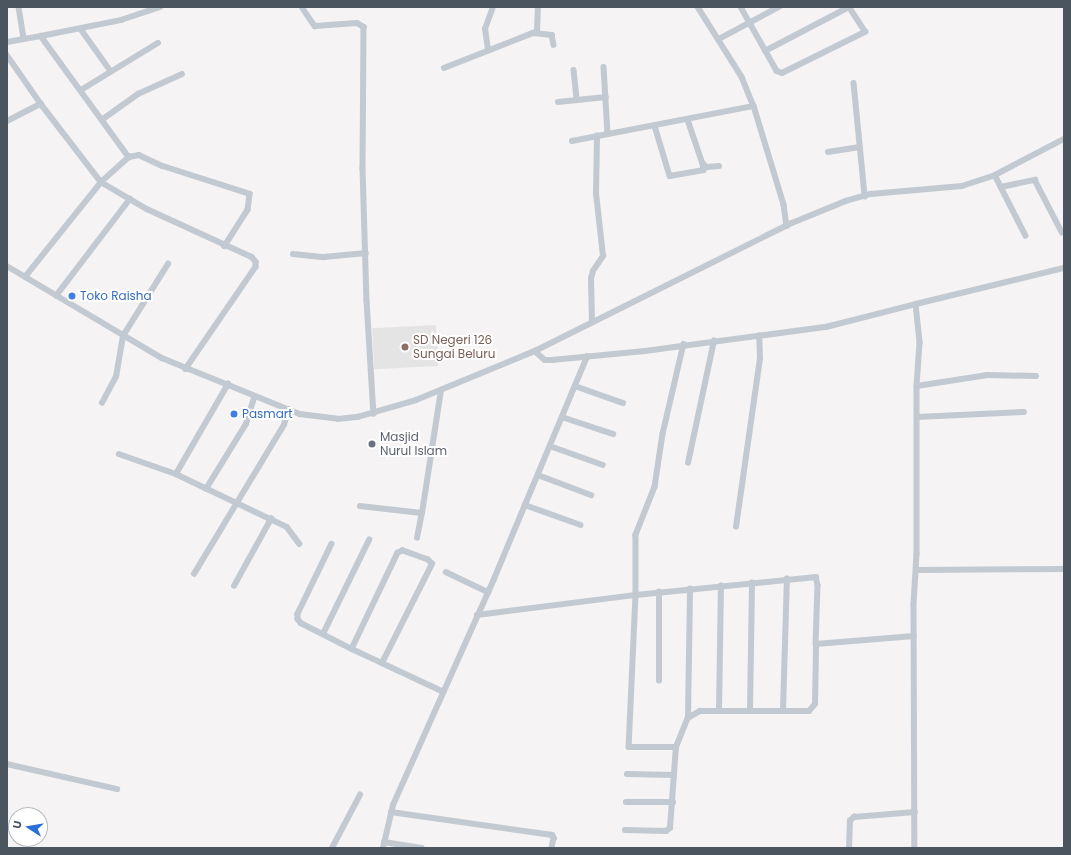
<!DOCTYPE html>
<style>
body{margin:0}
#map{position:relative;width:1071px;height:855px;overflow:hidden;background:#f5f3f3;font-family:Poppins,sans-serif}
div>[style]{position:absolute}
.education>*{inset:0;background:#e5e4e4;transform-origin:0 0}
.street>*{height:5.5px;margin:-2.75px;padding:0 2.75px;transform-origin:2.75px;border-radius:2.75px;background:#c2c9d0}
.dots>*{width:11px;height:11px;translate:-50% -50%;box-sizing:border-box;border:2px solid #fff;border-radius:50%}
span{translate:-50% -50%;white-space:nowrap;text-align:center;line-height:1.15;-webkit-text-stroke:4px #fff;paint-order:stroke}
.shop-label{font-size:12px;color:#366cbe}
.left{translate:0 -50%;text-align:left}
.education-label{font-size:12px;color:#785e54}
.worship-label{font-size:12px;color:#5b616d}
.frame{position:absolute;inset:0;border:8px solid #4b555f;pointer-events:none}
.north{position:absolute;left:8px;top:807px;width:40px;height:40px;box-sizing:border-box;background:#fff;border:1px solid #b7bbbf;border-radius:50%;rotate:282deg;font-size:11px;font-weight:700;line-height:16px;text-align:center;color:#4b555f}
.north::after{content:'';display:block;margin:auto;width:14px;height:18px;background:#296fd8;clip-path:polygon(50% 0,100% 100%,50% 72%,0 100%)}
</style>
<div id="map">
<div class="education">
<div style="left:436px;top:325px;width:41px;height:64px;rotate:87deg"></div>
</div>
<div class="street">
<div style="left:19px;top:7px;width:32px;rotate:81deg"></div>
<div style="left:302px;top:7px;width:23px;rotate:56deg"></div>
<div style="left:315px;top:26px;width:42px;rotate:-4.1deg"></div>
<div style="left:357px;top:23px;width:8px;rotate:30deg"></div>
<div style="left:364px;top:27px;width:141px;rotate:90.4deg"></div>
<div style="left:363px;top:168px;width:133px;rotate:88.3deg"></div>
<div style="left:367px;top:301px;width:113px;rotate:86.5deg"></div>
<div style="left:698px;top:7px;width:83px;rotate:57.8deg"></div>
<div style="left:742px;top:77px;width:31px;rotate:68deg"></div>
<div style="left:754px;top:106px;width:103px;rotate:73.1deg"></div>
<div style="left:784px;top:205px;width:21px;rotate:82deg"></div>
<div style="left:741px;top:7px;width:73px;rotate:60.6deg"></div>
<div style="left:777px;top:71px;width:5px;rotate:22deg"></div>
<div style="left:782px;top:73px;width:93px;rotate:-26.3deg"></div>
<div style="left:865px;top:32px;width:30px;rotate:-123deg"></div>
<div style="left:81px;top:29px;width:50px;rotate:54.7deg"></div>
<div style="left:537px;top:32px;width:25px;rotate:-88deg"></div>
<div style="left:41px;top:36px;width:82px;rotate:-11.3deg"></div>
<div style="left:121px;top:20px;width:41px;rotate:-18.4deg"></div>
<div style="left:719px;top:39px;width:68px;rotate:-28.1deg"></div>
<div style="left:7px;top:42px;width:35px;rotate:-10deg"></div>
<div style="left:41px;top:36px;width:150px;rotate:54deg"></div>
<div style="left:488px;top:50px;width:21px;rotate:-98deg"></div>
<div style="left:485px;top:29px;width:23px;rotate:-70deg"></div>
<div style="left:765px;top:51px;width:95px;rotate:-27.6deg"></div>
<div style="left:7px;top:55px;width:60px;rotate:55.2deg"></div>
<div style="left:41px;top:104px;width:98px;rotate:52.4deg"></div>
<div style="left:101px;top:182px;width:53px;rotate:30.4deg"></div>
<div style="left:147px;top:209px;width:115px;rotate:24.6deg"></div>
<div style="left:252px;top:257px;width:6px;rotate:51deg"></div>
<div style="left:256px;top:262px;width:5px;rotate:90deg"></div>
<div style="left:256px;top:267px;width:124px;rotate:124.5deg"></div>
<div style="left:604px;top:67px;width:67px;rotate:86.6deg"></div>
<div style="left:444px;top:68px;width:96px;rotate:-21.5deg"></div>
<div style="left:533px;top:33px;width:19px;rotate:6deg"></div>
<div style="left:552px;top:35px;width:10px;rotate:79deg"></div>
<div style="left:574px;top:70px;width:30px;rotate:84deg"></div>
<div style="left:854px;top:83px;width:114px;rotate:84.4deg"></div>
<div style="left:81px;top:90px;width:90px;rotate:-31.4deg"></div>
<div style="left:558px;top:102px;width:48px;rotate:-5.9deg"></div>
<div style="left:103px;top:119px;width:43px;rotate:-35.5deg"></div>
<div style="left:138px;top:94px;width:48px;rotate:-24.4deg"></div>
<div style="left:688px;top:120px;width:46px;rotate:71.2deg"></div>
<div style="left:703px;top:164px;width:5px;rotate:37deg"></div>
<div style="left:707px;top:167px;width:12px;rotate:-5deg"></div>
<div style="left:7px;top:121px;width:38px;rotate:-27deg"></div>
<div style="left:655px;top:126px;width:52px;rotate:73.3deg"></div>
<div style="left:670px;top:176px;width:34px;rotate:-10deg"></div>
<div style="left:703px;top:170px;width:6px;rotate:-90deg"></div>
<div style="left:572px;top:141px;width:185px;rotate:-10.9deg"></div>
<div style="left:828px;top:152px;width:32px;rotate:-9deg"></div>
<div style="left:995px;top:175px;width:68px;rotate:63.1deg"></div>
<div style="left:1001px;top:187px;width:35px;rotate:-12deg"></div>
<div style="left:1035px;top:180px;width:59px;rotate:62.6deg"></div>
<div style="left:293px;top:254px;width:31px;rotate:6deg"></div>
<div style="left:324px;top:257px;width:42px;rotate:-5.4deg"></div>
<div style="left:7px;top:266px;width:180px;rotate:30.7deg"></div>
<div style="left:162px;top:358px;width:149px;rotate:22.1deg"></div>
<div style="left:300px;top:414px;width:38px;rotate:7deg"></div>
<div style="left:338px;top:419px;width:20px;rotate:-6deg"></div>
<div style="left:358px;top:417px;width:60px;rotate:-16.3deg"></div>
<div style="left:416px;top:400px;width:129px;rotate:-22.4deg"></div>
<div style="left:535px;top:351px;width:287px;rotate:-26.5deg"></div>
<div style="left:792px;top:223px;width:58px;rotate:-22.2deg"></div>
<div style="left:846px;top:201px;width:26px;rotate:-16deg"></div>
<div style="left:871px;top:194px;width:91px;rotate:-5deg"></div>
<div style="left:962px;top:186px;width:35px;rotate:-18deg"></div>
<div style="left:995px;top:175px;width:78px;rotate:-27.6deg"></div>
<div style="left:25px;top:277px;width:122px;rotate:-51.3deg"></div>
<div style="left:101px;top:182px;width:38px;rotate:-42deg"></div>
<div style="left:129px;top:157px;width:10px;rotate:-11deg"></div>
<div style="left:139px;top:155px;width:26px;rotate:25deg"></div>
<div style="left:163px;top:166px;width:91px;rotate:17.8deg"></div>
<div style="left:250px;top:194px;width:16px;rotate:97deg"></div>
<div style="left:248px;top:210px;width:43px;rotate:122.6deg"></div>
<div style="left:56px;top:296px;width:122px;rotate:-52.7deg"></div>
<div style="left:916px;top:304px;width:152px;rotate:-13.7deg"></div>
<div style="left:592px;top:323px;width:44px;rotate:-91.3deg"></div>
<div style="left:591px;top:279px;width:8px;rotate:-76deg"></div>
<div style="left:593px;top:271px;width:18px;rotate:-56deg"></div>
<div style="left:603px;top:256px;width:62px;rotate:-96.4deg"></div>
<div style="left:596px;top:194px;width:58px;rotate:-89deg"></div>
<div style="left:684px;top:344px;width:92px;rotate:103.1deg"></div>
<div style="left:663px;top:434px;width:54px;rotate:98.6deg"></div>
<div style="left:655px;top:487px;width:52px;rotate:111.6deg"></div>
<div style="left:636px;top:535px;width:60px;rotate:90deg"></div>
<div style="left:636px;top:595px;width:152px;rotate:92.6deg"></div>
<div style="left:629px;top:747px;width:47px"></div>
<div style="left:676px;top:747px;width:31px;rotate:-68deg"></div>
<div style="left:688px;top:718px;width:14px;rotate:-30deg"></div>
<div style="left:700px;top:711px;width:109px"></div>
<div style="left:809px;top:711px;width:9px;rotate:-49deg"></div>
<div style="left:815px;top:704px;width:60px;rotate:-89deg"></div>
<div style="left:535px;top:351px;width:13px;rotate:42deg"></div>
<div style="left:545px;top:360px;width:7px"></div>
<div style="left:552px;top:360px;width:93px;rotate:-5.5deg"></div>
<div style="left:645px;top:351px;width:183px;rotate:-7.6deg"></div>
<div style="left:826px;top:327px;width:93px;rotate:-14.3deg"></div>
<div style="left:916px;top:304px;width:39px;rotate:84deg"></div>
<div style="left:920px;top:343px;width:43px;rotate:94deg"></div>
<div style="left:917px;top:386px;width:168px;rotate:90deg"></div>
<div style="left:917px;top:554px;width:50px;rotate:93.4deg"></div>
<div style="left:914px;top:604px;width:244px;rotate:89.8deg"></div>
<div style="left:575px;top:386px;width:51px;rotate:19.5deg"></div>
<div style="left:917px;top:386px;width:71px;rotate:-8.9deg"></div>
<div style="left:987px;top:375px;width:49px;rotate:1.2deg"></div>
<div style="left:102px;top:403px;width:30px;rotate:-62deg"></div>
<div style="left:116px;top:377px;width:42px;rotate:-80.3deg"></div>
<div style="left:123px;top:336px;width:85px;rotate:-58deg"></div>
<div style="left:562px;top:417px;width:54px;rotate:18.4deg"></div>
<div style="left:917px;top:417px;width:107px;rotate:-2.7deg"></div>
<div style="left:550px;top:446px;width:56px;rotate:19.7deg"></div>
<div style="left:119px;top:454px;width:60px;rotate:19.3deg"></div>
<div style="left:176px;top:474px;width:123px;rotate:25.5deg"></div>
<div style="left:287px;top:527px;width:21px;rotate:53deg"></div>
<div style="left:688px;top:463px;width:125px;rotate:-78deg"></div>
<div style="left:176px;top:474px;width:104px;rotate:-60deg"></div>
<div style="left:538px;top:475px;width:57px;rotate:20.7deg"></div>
<div style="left:206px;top:489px;width:76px;rotate:-58.4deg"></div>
<div style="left:246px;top:424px;width:28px;rotate:-73deg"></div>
<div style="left:525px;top:505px;width:59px;rotate:19.7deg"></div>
<div style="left:360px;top:506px;width:62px;rotate:6.4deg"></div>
<div style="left:422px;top:513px;width:124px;rotate:-81.2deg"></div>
<div style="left:736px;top:527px;width:170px;rotate:-81.9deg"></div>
<div style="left:760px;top:359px;width:23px;rotate:-92deg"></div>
<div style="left:417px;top:538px;width:25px;rotate:-79deg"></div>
<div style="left:332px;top:544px;width:78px;rotate:115.9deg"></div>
<div style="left:298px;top:614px;width:5px;rotate:90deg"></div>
<div style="left:298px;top:619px;width:5px;rotate:53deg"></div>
<div style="left:301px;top:623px;width:57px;rotate:27deg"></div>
<div style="left:916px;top:570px;width:148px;rotate:-0.4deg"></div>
<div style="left:446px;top:572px;width:47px;rotate:25.5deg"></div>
<div style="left:194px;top:574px;width:174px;rotate:-58.9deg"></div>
<div style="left:284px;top:425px;width:16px;rotate:-75deg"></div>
<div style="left:234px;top:586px;width:77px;rotate:-61.1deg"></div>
<div style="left:477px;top:615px;width:160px;rotate:-7.2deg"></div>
<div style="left:636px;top:595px;width:181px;rotate:-5.7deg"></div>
<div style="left:816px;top:577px;width:8px;rotate:76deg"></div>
<div style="left:818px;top:585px;width:59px;rotate:91.9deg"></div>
<div style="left:816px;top:644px;width:98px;rotate:-4.7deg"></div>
<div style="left:323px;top:634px;width:105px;rotate:-63.9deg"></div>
<div style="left:382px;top:663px;width:111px;rotate:-63.2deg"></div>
<div style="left:432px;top:564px;width:6px;rotate:-135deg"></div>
<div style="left:428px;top:560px;width:27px;rotate:-160deg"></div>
<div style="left:403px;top:551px;width:5px;rotate:158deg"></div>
<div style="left:398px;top:553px;width:106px;rotate:115.6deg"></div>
<div style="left:352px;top:649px;width:33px;rotate:25deg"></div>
<div style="left:382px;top:663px;width:68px;rotate:25.1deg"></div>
<div style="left:659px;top:681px;width:89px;rotate:-90deg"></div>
<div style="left:719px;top:711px;width:125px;rotate:-89.1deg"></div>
<div style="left:750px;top:711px;width:128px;rotate:-89.1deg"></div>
<div style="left:783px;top:711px;width:132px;rotate:-88.3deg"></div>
<div style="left:688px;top:718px;width:129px;rotate:-89.1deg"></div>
<div style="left:7px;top:764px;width:113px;rotate:12.8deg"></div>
<div style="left:627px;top:774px;width:47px;rotate:1.2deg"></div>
<div style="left:626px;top:802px;width:47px"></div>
<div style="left:391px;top:812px;width:163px;rotate:8.1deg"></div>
<div style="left:552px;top:835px;width:4px;rotate:56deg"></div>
<div style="left:554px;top:838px;width:10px;rotate:101deg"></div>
<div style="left:625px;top:830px;width:41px;rotate:1.4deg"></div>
<div style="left:666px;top:831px;width:5px;rotate:-37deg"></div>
<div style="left:670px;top:828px;width:81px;rotate:-85.8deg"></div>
<div style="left:384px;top:842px;width:38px;rotate:9deg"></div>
<div style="left:332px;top:848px;width:60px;rotate:-62.2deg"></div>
<div style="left:383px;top:848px;width:44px;rotate:-76.9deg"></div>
<div style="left:393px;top:805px;width:248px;rotate:-65.9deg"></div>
<div style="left:494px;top:579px;width:241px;rotate:-67.3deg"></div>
<div style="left:849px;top:848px;width:27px;rotate:-88deg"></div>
<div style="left:850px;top:821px;width:6px;rotate:-45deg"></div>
<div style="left:854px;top:817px;width:61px;rotate:-4.7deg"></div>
</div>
<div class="dots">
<div style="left:72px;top:296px;background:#3f7fe0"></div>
<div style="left:405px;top:347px;background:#8d6e63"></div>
<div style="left:234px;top:414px;background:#3f7fe0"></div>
<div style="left:372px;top:444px;background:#6b7280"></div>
</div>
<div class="shop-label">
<span class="left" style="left:80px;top:296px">Toko Raisha</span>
<span class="left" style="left:242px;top:414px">Pasmart</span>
</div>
<div class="education-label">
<span class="left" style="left:413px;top:347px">SD Negeri 126<br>Sungai Beluru</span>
</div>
<div class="worship-label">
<span class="left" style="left:380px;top:444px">Masjid<br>Nurul Islam</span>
</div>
<div class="frame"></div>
<div class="north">U</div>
</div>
